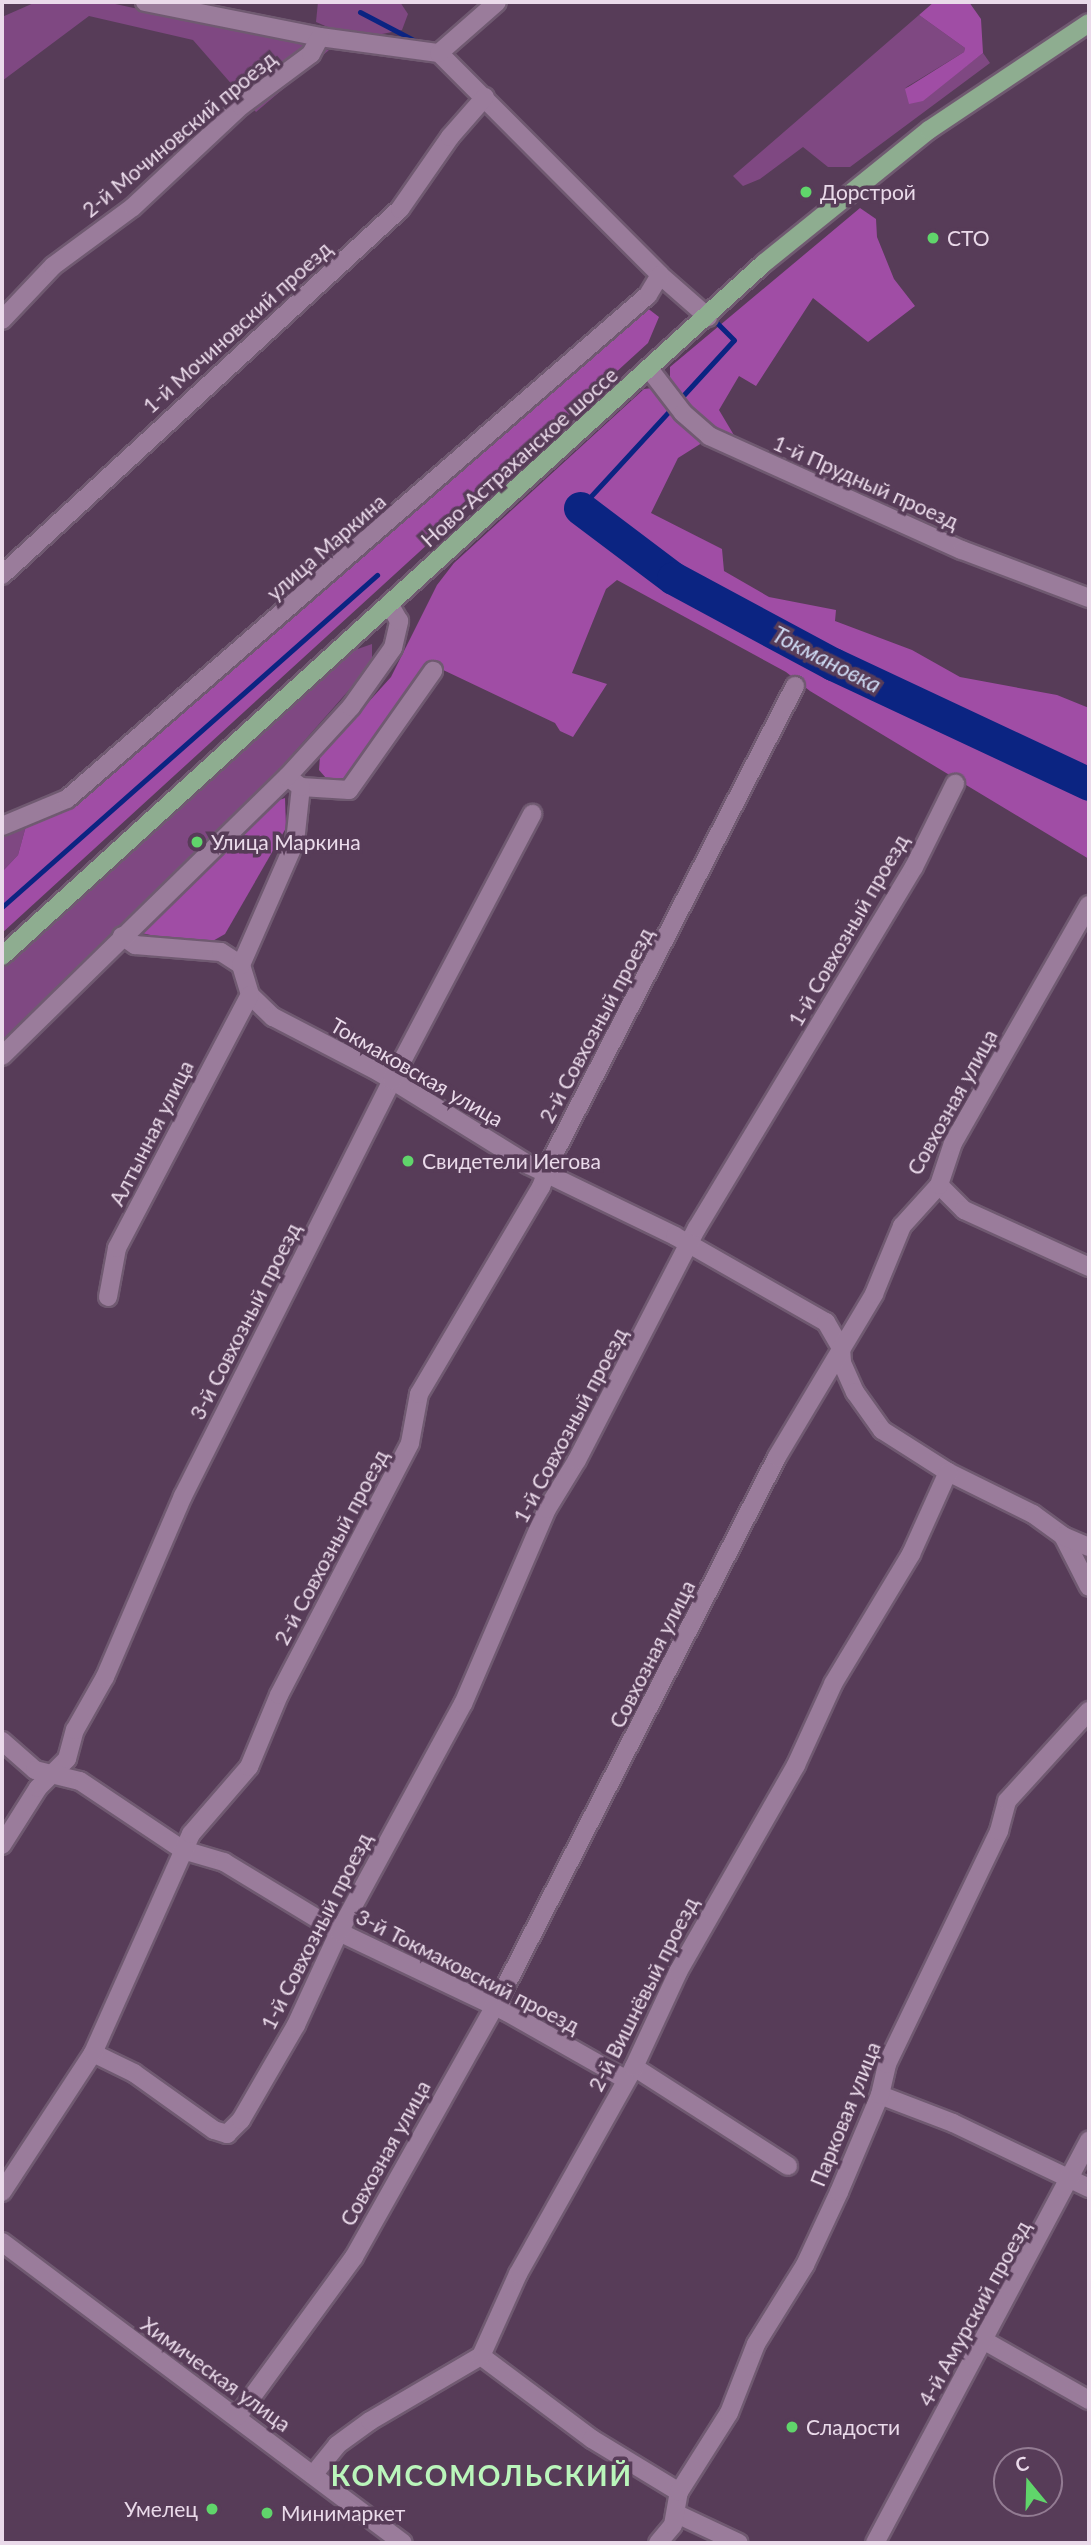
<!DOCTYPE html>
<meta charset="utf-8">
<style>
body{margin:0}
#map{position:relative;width:1091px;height:2545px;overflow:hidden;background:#573c58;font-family:Lato,sans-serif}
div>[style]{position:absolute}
.green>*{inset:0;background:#7f4882}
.forest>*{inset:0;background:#a04da5}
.stream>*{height:5px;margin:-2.5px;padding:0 2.5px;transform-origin:2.5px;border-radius:2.5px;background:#0b2482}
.river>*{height:33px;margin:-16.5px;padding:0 16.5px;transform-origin:16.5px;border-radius:16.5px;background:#0b2482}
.roads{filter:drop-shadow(2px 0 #705a71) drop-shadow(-2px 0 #705a71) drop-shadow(0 2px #705a71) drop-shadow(0 -2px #705a71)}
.minor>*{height:18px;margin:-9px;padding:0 9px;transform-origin:9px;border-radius:9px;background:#9a7c9b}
.major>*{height:18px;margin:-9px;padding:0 9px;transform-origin:9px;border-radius:9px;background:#8ead90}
.dots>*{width:19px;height:19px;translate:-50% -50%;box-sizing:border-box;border:4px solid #573c58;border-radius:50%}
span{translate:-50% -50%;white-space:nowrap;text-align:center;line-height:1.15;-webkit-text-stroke:7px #573c58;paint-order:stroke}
.street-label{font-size:21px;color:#eadaea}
.poi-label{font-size:21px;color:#eadaea}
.left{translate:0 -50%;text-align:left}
.right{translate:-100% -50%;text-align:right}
.water-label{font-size:23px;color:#ccd8f1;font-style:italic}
.district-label{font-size:28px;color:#baf6bb;font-weight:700;letter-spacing:2px}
.frame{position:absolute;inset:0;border:4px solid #eadaea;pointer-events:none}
.north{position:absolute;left:993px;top:2447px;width:70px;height:70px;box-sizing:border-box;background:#573c58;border:2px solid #927b92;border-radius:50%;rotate:341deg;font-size:19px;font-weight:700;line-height:28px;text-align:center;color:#eadaea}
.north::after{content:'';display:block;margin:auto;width:24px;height:32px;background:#60d56b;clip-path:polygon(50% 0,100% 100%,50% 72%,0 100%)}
</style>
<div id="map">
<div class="green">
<div style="clip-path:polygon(36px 2px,106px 2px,329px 50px,256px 112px,193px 40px,89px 16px,2px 81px,2px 17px)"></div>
<div style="clip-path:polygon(318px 2px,400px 2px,408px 14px,402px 30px,377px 35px,330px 28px,316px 22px)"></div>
<div style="clip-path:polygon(919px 15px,965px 48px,964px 52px,905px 88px,961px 70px,983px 53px,990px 63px,850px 167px,828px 167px,803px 147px,760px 179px,743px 186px,733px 176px)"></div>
<div style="clip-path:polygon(372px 644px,372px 659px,364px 673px,276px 773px,2px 1040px,2px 968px,349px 652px)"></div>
<div style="clip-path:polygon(23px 816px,26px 826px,18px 855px,2px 872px,2px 822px)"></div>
</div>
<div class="forest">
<div style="clip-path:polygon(934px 2px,969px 2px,981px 19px,983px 53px,923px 101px,909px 104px,905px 89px,964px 52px,965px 48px,919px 15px)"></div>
<div style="clip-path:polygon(860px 208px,876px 219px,877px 237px,894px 279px,915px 306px,868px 342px,813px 298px,756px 386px,739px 376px,719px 410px,738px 442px,713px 430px,688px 409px,670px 383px,670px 367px)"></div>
<div style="clip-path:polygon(646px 307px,659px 317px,648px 343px,2px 933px,2px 872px,18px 855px,26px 826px,69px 804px)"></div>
<div style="clip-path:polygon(652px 388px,705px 441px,678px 458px,651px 513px,722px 549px,724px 571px,769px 597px,836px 610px,835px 621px,912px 650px,960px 677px,1057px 695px,1089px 708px,1089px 859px,810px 691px,786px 672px,617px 580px,606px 589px,572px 673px,607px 684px,573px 737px,560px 731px,555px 723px,439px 668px,358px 769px,346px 778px,326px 778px,319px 770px,320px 756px,391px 677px,437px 585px,454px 563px,644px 389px)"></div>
<div style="clip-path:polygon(285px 798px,286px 828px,225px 934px,204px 946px,141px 933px,276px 801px)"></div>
</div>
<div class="stream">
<div style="left:360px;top:12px;width:69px;rotate:27.7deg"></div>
<div style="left:679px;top:400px;width:81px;rotate:-47.5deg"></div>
<div style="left:734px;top:340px;width:31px;rotate:-135deg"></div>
<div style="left:580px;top:508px;width:137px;rotate:-47.4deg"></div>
<div style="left:2px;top:907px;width:501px;rotate:-41.52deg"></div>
</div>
<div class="river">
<div style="left:580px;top:508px;width:116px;rotate:37deg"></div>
<div style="left:673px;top:578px;width:182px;rotate:28.3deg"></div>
<div style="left:833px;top:664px;width:283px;rotate:25.1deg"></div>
</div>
<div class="roads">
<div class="minor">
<div style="left:145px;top:2px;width:178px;rotate:11.3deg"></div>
<div style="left:320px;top:37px;width:120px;rotate:7.7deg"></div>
<div style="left:439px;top:53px;width:313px;rotate:45.1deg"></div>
<div style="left:660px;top:275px;width:64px;rotate:41.2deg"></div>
<div style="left:439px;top:53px;width:77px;rotate:-41.3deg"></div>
<div style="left:2px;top:320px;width:74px;rotate:-46.6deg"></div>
<div style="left:53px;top:266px;width:99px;rotate:-36.4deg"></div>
<div style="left:133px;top:207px;width:148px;rotate:-43.1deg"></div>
<div style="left:241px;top:106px;width:87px;rotate:-36.6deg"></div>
<div style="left:311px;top:54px;width:19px;rotate:-62deg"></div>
<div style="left:650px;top:370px;width:54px;rotate:52.5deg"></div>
<div style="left:683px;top:413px;width:35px;rotate:41deg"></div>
<div style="left:709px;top:436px;width:277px;rotate:24.3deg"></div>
<div style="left:962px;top:550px;width:136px;rotate:20.7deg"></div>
<div style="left:2px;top:575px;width:541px;rotate:-42.6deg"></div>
<div style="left:400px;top:209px;width:88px;rotate:-55.2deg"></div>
<div style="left:450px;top:137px;width:53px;rotate:-48.8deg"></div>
<div style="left:301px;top:787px;width:48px;rotate:3.6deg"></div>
<div style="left:349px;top:790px;width:146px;rotate:-54.8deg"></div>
<div style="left:2px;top:826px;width:70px;rotate:-22.6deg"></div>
<div style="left:67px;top:799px;width:769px;rotate:-40.94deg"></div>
<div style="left:648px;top:295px;width:23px;rotate:-59deg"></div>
<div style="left:122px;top:936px;width:16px;rotate:35deg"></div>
<div style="left:135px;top:945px;width:86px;rotate:4.7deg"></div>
<div style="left:221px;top:952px;width:24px;rotate:33deg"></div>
<div style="left:241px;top:965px;width:31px;rotate:73deg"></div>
<div style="left:250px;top:995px;width:32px;rotate:44deg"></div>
<div style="left:273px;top:1017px;width:119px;rotate:27.4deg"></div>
<div style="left:379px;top:1072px;width:176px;rotate:31.8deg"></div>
<div style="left:529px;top:1165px;width:162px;rotate:25.9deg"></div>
<div style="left:675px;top:1236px;width:174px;rotate:29.7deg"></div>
<div style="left:826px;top:1322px;width:30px;rotate:60deg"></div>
<div style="left:841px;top:1348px;width:15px;rotate:86deg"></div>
<div style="left:842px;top:1363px;width:32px;rotate:66deg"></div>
<div style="left:855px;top:1392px;width:47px;rotate:54.6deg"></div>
<div style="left:882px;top:1430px;width:78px;rotate:32.5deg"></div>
<div style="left:948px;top:1472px;width:95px;rotate:26.3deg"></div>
<div style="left:1033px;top:1514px;width:37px;rotate:36deg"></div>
<div style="left:1063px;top:1536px;width:57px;rotate:63deg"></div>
<div style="left:241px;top:965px;width:134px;rotate:-66.3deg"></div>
<div style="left:295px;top:842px;width:55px;rotate:-83.8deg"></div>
<div style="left:301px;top:787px;width:17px;rotate:-144deg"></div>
<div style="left:2px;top:1056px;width:399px;rotate:-44.4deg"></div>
<div style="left:287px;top:777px;width:95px;rotate:-47.6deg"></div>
<div style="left:351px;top:707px;width:72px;rotate:-54.6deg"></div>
<div style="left:393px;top:648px;width:28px;rotate:-77deg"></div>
<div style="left:399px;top:621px;width:20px;rotate:-120deg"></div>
<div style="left:939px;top:1185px;width:35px;rotate:45deg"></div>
<div style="left:964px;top:1210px;width:137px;rotate:24.5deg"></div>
<div style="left:108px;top:1297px;width:50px;rotate:-79.6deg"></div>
<div style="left:117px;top:1248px;width:286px;rotate:-62.3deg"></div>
<div style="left:1063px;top:1536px;width:28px;rotate:23deg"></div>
<div style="left:2px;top:1741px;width:44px;rotate:41.3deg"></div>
<div style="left:35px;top:1770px;width:46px;rotate:13.7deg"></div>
<div style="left:80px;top:1781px;width:124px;rotate:33.8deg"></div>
<div style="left:183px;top:1850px;width:43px;rotate:16.3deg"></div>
<div style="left:224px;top:1862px;width:135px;rotate:31.3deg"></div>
<div style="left:339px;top:1932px;width:186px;rotate:25.5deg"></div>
<div style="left:507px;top:2012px;width:136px;rotate:29.6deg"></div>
<div style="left:2px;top:1845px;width:67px;rotate:-57.7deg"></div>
<div style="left:38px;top:1788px;width:41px;rotate:-45deg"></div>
<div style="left:67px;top:1759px;width:30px;rotate:-75deg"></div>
<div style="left:75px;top:1730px;width:61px;rotate:-60.5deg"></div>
<div style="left:105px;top:1677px;width:197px;rotate:-66.7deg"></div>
<div style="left:183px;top:1496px;width:466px;rotate:-63.3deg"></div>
<div style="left:392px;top:1080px;width:301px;rotate:-62.2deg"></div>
<div style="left:93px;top:2053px;width:46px;rotate:26deg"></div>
<div style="left:134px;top:2073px;width:98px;rotate:35.5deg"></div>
<div style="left:214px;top:2130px;width:14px;rotate:17deg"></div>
<div style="left:227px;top:2134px;width:20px;rotate:-45deg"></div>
<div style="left:241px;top:2120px;width:110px;rotate:-59.9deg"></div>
<div style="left:296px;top:2025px;width:102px;rotate:-65.2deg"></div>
<div style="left:339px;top:1932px;width:260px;rotate:-61.5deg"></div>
<div style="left:463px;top:1704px;width:212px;rotate:-66.7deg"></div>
<div style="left:547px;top:1509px;width:57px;rotate:-58.5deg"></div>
<div style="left:577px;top:1460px;width:261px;rotate:-62.7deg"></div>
<div style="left:697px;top:1228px;width:421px;rotate:-59deg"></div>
<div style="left:914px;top:867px;width:93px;rotate:-63.7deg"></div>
<div style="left:634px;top:2067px;width:183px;rotate:32.7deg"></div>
<div style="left:880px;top:2095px;width:78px;rotate:21deg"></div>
<div style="left:953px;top:2123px;width:151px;rotate:25.5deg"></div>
<div style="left:2px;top:2192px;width:166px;rotate:-56.8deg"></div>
<div style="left:93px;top:2053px;width:240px;rotate:-65.9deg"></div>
<div style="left:191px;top:1834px;width:89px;rotate:-49.1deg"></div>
<div style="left:249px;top:1767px;width:78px;rotate:-67.4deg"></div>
<div style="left:279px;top:1695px;width:284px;rotate:-62.5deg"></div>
<div style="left:410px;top:1443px;width:50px;rotate:-79.6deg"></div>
<div style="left:419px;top:1394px;width:240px;rotate:-59.5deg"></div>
<div style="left:541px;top:1187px;width:31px;rotate:-69deg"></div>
<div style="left:552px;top:1158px;width:531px;rotate:-62.76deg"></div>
<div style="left:2px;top:2242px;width:501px;rotate:36.89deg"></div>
<div style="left:985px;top:2341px;width:120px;rotate:29.6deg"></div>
<div style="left:481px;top:2356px;width:139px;rotate:36.8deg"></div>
<div style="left:592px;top:2439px;width:102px;rotate:31.3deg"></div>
<div style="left:238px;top:2416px;width:197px;rotate:-53.9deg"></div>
<div style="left:354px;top:2257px;width:303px;rotate:-60.7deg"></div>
<div style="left:502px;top:1993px;width:602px;rotate:-62.84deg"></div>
<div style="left:777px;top:1457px;width:190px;rotate:-59.2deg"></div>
<div style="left:874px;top:1294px;width:74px;rotate:-67.6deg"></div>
<div style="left:902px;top:1226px;width:55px;rotate:-47.9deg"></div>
<div style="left:939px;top:1185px;width:44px;rotate:-71.6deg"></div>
<div style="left:953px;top:1143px;width:274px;rotate:-60.3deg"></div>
<div style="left:313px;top:2475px;width:38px;rotate:-51deg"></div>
<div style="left:337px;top:2445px;width:41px;rotate:-36deg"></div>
<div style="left:370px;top:2421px;width:129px;rotate:-30.4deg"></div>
<div style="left:481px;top:2356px;width:90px;rotate:-65.7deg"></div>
<div style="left:518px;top:2274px;width:237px;rotate:-60.7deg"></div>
<div style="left:634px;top:2067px;width:105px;rotate:-65.1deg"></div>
<div style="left:678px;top:1972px;width:238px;rotate:-60.3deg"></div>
<div style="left:796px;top:1765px;width:89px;rotate:-65.4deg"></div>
<div style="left:833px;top:1684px;width:152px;rotate:-59deg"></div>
<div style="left:911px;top:1554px;width:90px;rotate:-65.7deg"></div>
<div style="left:677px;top:2514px;width:68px;rotate:25.1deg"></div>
<div style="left:658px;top:2543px;width:23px;rotate:-50deg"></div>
<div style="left:673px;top:2525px;width:34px;rotate:-80deg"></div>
<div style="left:679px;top:2492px;width:93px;rotate:-57.7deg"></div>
<div style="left:729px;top:2413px;width:74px;rotate:-68.6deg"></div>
<div style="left:756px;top:2344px;width:93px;rotate:-58.2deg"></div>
<div style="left:805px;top:2265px;width:81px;rotate:-65deg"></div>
<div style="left:839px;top:2192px;width:105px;rotate:-67.1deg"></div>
<div style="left:880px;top:2095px;width:32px;rotate:-77deg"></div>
<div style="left:887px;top:2064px;width:259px;rotate:-64.3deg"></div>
<div style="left:999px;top:1831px;width:31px;rotate:-75deg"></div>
<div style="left:1007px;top:1801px;width:122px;rotate:-47.7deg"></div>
<div style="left:875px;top:2543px;width:456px;rotate:-62deg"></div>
</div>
<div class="major">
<div style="left:2px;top:956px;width:1030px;rotate:-42.28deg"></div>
<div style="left:764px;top:263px;width:212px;rotate:-38.9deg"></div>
<div style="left:929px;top:130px;width:192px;rotate:-33.8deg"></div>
</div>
</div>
<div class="dots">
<div style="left:806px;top:192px;background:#60d56b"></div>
<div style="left:933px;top:238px;background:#60d56b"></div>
<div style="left:197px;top:842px;background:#60d56b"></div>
<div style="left:408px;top:1161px;background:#60d56b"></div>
<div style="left:792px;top:2427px;background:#60d56b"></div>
<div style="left:212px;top:2509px;background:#60d56b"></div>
<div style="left:267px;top:2513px;background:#60d56b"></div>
</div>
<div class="street-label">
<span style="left:179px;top:134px;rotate:-40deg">2-й Мочиновский проезд</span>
<span style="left:237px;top:327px;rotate:-42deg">1-й Мочиновский проезд</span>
<span style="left:519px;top:457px;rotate:-42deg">Ново-Астраханское шоссе</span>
<span style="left:866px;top:482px;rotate:24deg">1-й Прудный проезд</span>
<span style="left:326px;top:547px;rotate:-41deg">улица Маркина</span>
<span style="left:848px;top:930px;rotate:-60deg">1-й Совхозный проезд</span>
<span style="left:596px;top:1025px;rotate:-62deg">2-й Совхозный проезд</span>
<span style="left:417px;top:1072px;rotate:30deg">Токмаковская улица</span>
<span style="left:952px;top:1102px;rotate:-61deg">Совхозная улица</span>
<span style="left:151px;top:1133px;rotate:-63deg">Алтынная улица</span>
<span style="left:245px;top:1321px;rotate:-63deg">3-й Совхозный проезд</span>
<span style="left:570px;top:1425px;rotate:-62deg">1-й Совхозный проезд</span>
<span style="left:331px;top:1547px;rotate:-62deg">2-й Совхозный проезд</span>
<span style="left:652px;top:1654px;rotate:-63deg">Совхозная улица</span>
<span style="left:316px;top:1931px;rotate:-63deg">1-й Совхозный проезд</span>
<span style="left:468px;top:1971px;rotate:27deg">3-й Токмаковский проезд</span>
<span style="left:643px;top:1994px;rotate:-63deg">2-й Вишнёвый проезд</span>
<span style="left:845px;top:2114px;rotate:-68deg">Парковая улица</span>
<span style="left:385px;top:2153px;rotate:-61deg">Совхозная улица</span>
<span style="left:974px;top:2313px;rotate:-61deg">4-й Амурский проезд</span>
<span style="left:216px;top:2374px;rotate:36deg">Химическая улица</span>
</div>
<div class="poi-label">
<span class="left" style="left:820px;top:192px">Дорстрой</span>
<span class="left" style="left:947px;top:238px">СТО</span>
<span class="left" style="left:211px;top:842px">Улица Маркина</span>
<span class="left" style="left:422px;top:1161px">Свидетели Иегова</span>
<span class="left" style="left:806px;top:2427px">Сладости</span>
<span class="right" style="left:198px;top:2509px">Умелец</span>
<span class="left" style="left:281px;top:2513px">Минимаркет</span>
</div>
<div class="water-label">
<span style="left:827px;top:659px;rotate:27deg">Токмановка</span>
</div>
<div class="district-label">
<span style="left:482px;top:2475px">КОМСОМОЛЬСКИЙ</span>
</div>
<div class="frame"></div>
<div class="north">С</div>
</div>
